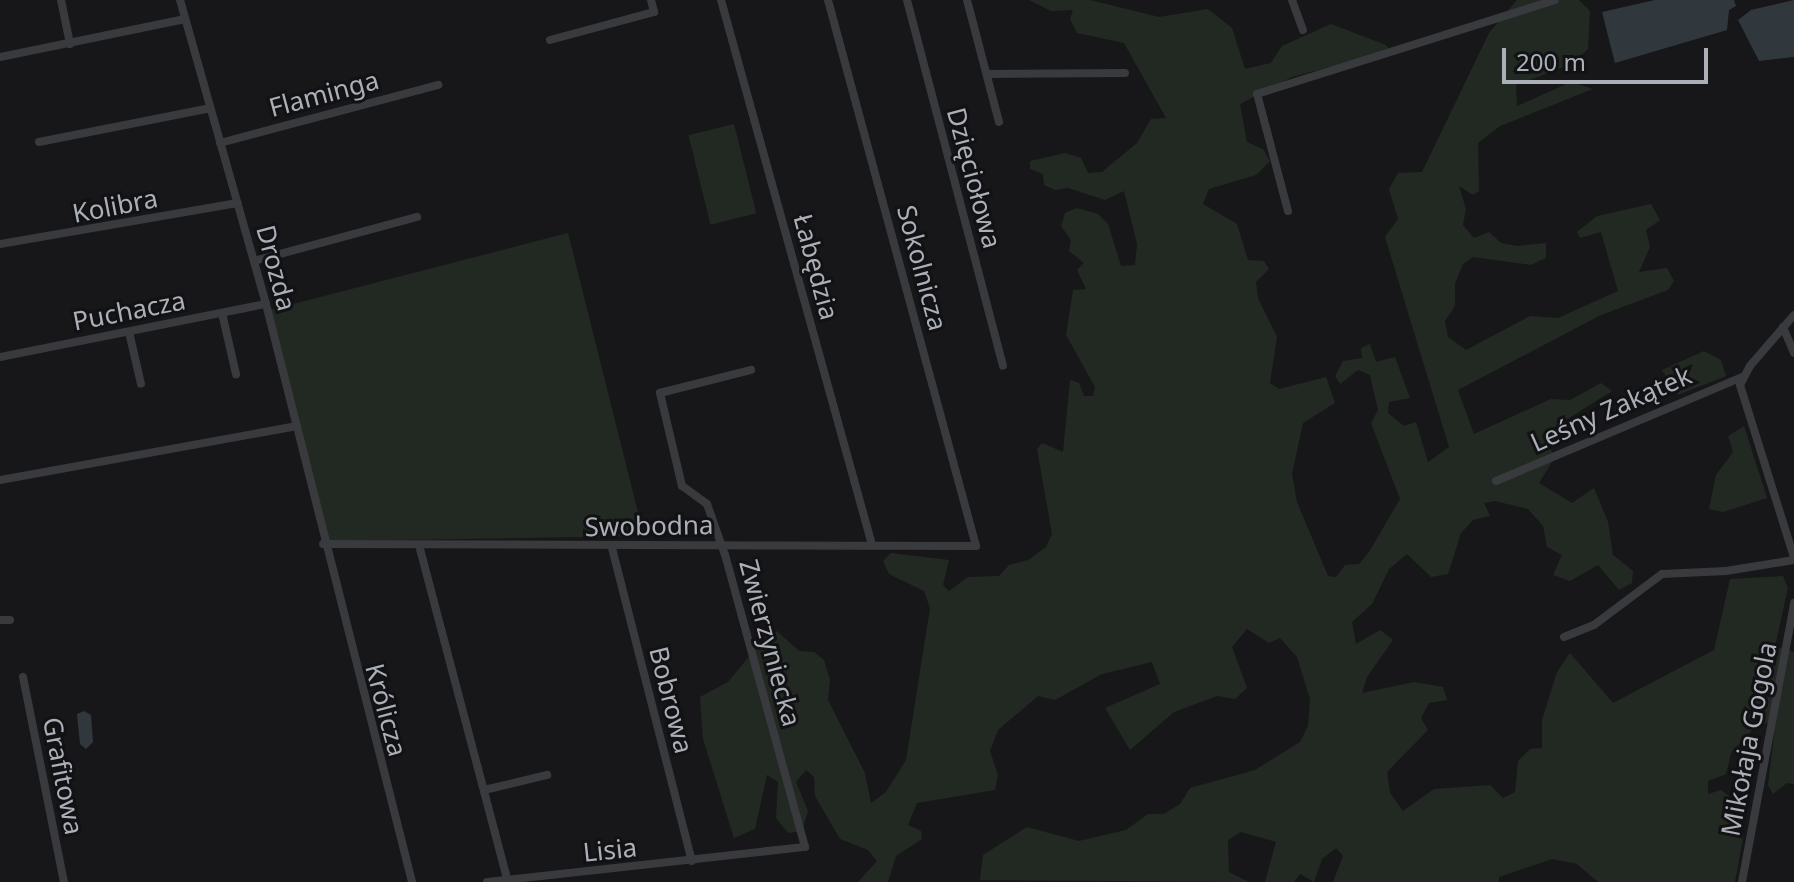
<!DOCTYPE html>
<meta charset="utf-8">
<style>
body{margin:0}
#map{position:relative;width:1794px;height:882px;overflow:hidden;background:#171719;font-family:"Noto Sans",sans-serif}
div>[style]{position:absolute}
.green>*{inset:0;background:#222923;transform-origin:0 0}
.water>*{inset:0;background:#30383e}
.street>*{height:8px;margin:-4px;padding:0 4px;transform-origin:4px;border-radius:4px;background:#393a3e}
span{translate:-50% -50%;white-space:nowrap;text-align:center;line-height:1.15;-webkit-text-stroke:6px #121214;paint-order:stroke}
.street-label{font-size:26px;color:#abafb8}
.scale{position:absolute;left:1502px;top:48px;width:206px;height:36px;box-sizing:border-box;border:4px solid #abafb8;border-top:0;padding-left:10px;font-size:24px;line-height:28px;white-space:nowrap;color:#abafb8;-webkit-text-stroke:6px #121214;paint-order:stroke}
</style>
<div id="map">
<div class="green">
<div style="clip-path:polygon(1029px 0,1090px 0,1159px 17px,1208px 9px,1232px 28px,1245px 69px,1271px 63px,1282px 46px,1331px 24px,1386px 45px,1390px 51px,1292px 77px,1240px 104px,1247px 142px,1263px 149px,1270px 161px,1256px 175px,1209px 189px,1203px 204px,1237px 224px,1248px 260px,1264px 261px,1269px 269px,1256px 282px,1258px 298px,1277px 337px,1270px 383px,1279px 389px,1326px 377px,1335px 403px,1303px 423px,1292px 474px,1297px 502px,1328px 576px,1336px 577px,1345px 565px,1359px 564px,1369px 552px,1400px 499px,1371px 423px,1378px 410px,1370px 375px,1358px 370px,1340px 384px,1335px 376px,1343px 361px,1362px 358px,1361px 348px,1370px 344px,1376px 362px,1395px 357px,1410px 398px,1389px 402px,1388px 413px,1404px 426px,1416px 422px,1428px 462px,1449px 447px,1385px 237px,1398px 219px,1389px 189px,1398px 173px,1422px 172px,1489px 33px,1517px 0,1579px 0,1590px 11px,1588px 49px,1572px 64px,1516px 85px,1517px 106px,1571px 82px,1593px 89px,1500px 126px,1478px 143px,1479px 191px,1473px 195px,1459px 186px,1466px 209px,1463px 225px,1474px 238px,1489px 232px,1501px 243px,1517px 246px,1546px 243px,1546px 258px,1531px 265px,1473px 257px,1463px 264px,1455px 283px,1455px 306px,1445px 321px,1448px 337px,1466px 350px,1530px 316px,1558px 318px,1618px 291px,1601px 232px,1580px 238px,1577px 232px,1597px 216px,1651px 204px,1660px 220px,1646px 230px,1650px 247px,1639px 272px,1667px 268px,1674px 281px,1668px 290px,1601px 315px,1458px 390px,1474px 434px,1551px 399px,1570px 400px,1601px 383px,1612px 391px,1542px 435px,1555px 457px,1539px 483px,1572px 503px,1594px 488px,1608px 522px,1613px 555px,1633px 571px,1632px 583px,1619px 590px,1598px 565px,1570px 581px,1553px 575px,1562px 555px,1547px 547px,1543px 526px,1528px 509px,1495px 501px,1484px 503px,1490px 516px,1473px 520px,1461px 533px,1448px 574px,1431px 577px,1407px 554px,1389px 569px,1372px 604px,1352px 622px,1356px 644px,1380px 630px,1393px 640px,1367px 677px,1362px 693px,1414px 682px,1443px 687px,1447px 700px,1429px 703px,1421px 718px,1428px 730px,1387px 772px,1390px 793px,1403px 811px,1434px 789px,1490px 785px,1503px 798px,1515px 792px,1518px 761px,1530px 749px,1542px 748px,1542px 720px,1557px 672px,1570px 653px,1613px 703px,1714px 650px,1730px 579px,1783px 576px,1788px 588px,1775px 646px,1794px 652px,1794px 784px,1787px 783px,1773px 794px,1768px 785px,1776px 719px,1754px 728px,1731px 753px,1726px 774px,1708px 781px,1708px 794px,1721px 790px,1744px 808px,1737px 822px,1743px 837px,1735px 882px,1598px 882px,1577px 864px,1552px 859px,1499px 877px,1499px 882px,1333px 882px,1343px 856px,1336px 848px,1322px 859px,1314px 882px,1300px 874px,1294px 882px,1265px 882px,1276px 842px,1241px 832px,1228px 840px,1229px 872px,1249px 882px,980px 880px,983px 855px,1027px 827px,1079px 841px,1126px 830px,1148px 814px,1164px 814px,1180px 804px,1190px 788px,1255px 770px,1300px 742px,1308px 726px,1310px 699px,1297px 657px,1280px 638px,1269px 643px,1247px 629px,1232px 647px,1247px 688px,1235px 699px,1217px 696px,1174px 712px,1130px 750px,1105px 708px,1160px 684px,1152px 662px,1102px 674px,1055px 700px,1038px 696px,998px 730px,990px 751px,998px 775px,995px 790px,917px 803px,908px 825px,921px 831px,922px 839px,896px 856px,888px 882px,858px 882px,877px 861px,868px 850px,840px 839px,815px 796px,814px 777px,806px 770px,796px 782px,808px 811px,802px 831px,788px 833px,776px 818px,778px 782px,767px 775px,755px 829px,734px 838px,703px 739px,700px 697px,728px 682px,766px 636px,777px 631px,799px 651px,814px 652px,824px 660px,830px 680px,828px 700px,865px 773px,871px 803px,886px 792px,906px 760px,930px 608px,924px 591px,889px 574px,883px 561px,891px 553px,949px 560px,943px 585px,949px 591px,968px 577px,999px 576px,1009px 565px,1028px 560px,1046px 547px,1052px 534px,1037px 449px,1042px 443px,1063px 452px,1070px 380px,1079px 383px,1084px 396px,1093px 396px,1095px 387px,1066px 335px,1073px 290px,1086px 289px,1077px 270px,1084px 263px,1069px 251px,1071px 240px,1061px 226px,1065px 213px,1077px 208px,1098px 214px,1108px 224px,1121px 266px,1135px 265px,1137px 244px,1124px 191px,1105px 200px,1068px 188px,1055px 190px,1044px 185px,1043px 174px,1030px 169px,1030px 161px,1065px 153px,1081px 158px,1088px 173px,1102px 172px,1137px 143px,1151px 119px,1166px 118px,1124px 43px,1077px 33px,1070px 19px,1073px 10px,1051px 11px)"></div>
<div style="left:734px;top:124px;width:92px;height:47px;rotate:76deg"></div>
<div style="clip-path:polygon(568px 233px,644px 536px,329px 541px,270px 310px)"></div>
<div style="clip-path:polygon(1704px 351px,1721px 360px,1726px 376px,1678px 395px,1662px 370px)"></div>
<div style="clip-path:polygon(1744px 426px,1767px 498px,1723px 512px,1709px 509px,1716px 475px,1733px 452px,1728px 436px)"></div>
</div>
<div class="water">
<div style="clip-path:polygon(1655px 0,1734px 0,1736px 6px,1729px 10px,1727px 30px,1615px 63px,1602px 12px)"></div>
<div style="clip-path:polygon(1794px 0,1794px 57px,1759px 61px,1738px 20px,1751px 10px)"></div>
<div style="clip-path:polygon(84px 711px,91px 715px,93px 742px,86px 749px,80px 744px,77px 714px)"></div>
</div>
<div class="street">
<div style="left:61px;top:0;width:45px;rotate:78.4deg"></div>
<div style="left:180px;top:0;width:316px;rotate:74.2deg"></div>
<div style="left:266px;top:304px;width:596px;rotate:75.82deg"></div>
<div style="left:721px;top:0;width:566px;rotate:74.51deg"></div>
<div style="left:907px;top:0;width:378px;rotate:75.3deg"></div>
<div style="left:967px;top:0;width:126px;rotate:75.3deg"></div>
<div style="left:1292px;top:0;width:32px;rotate:70deg"></div>
<div style="left:550px;top:40px;width:108px;rotate:-15.1deg"></div>
<div style="left:654px;top:12px;width:12px;rotate:-104deg"></div>
<div style="left:0;top:57px;width:189px;rotate:-11.6deg"></div>
<div style="left:987px;top:74px;width:138px;rotate:-0.4deg"></div>
<div style="left:39px;top:142px;width:174px;rotate:-11.2deg"></div>
<div style="left:220px;top:143px;width:226px;rotate:-14.9deg"></div>
<div style="left:1288px;top:211px;width:121px;rotate:-104.8deg"></div>
<div style="left:1257px;top:94px;width:312px;rotate:-17.5deg"></div>
<div style="left:0;top:244px;width:241px;rotate:-9.8deg"></div>
<div style="left:254px;top:261px;width:169px;rotate:-15.1deg"></div>
<div style="left:222px;top:313px;width:63px;rotate:77.1deg"></div>
<div style="left:1794px;top:315px;width:67px;rotate:130.8deg"></div>
<div style="left:1750px;top:366px;width:21px;rotate:118deg"></div>
<div style="left:1740px;top:385px;width:180px;rotate:72.6deg"></div>
<div style="left:1783px;top:327px;width:28px;rotate:67deg"></div>
<div style="left:129px;top:332px;width:53px;rotate:77deg"></div>
<div style="left:0;top:357px;width:271px;rotate:-11.3deg"></div>
<div style="left:0;top:480px;width:302px;rotate:-10.3deg"></div>
<div style="left:1496px;top:481px;width:267px;rotate:-22.9deg"></div>
<div style="left:323px;top:544px;width:653px;rotate:0.18deg"></div>
<div style="left:976px;top:546px;width:566px;rotate:-105.17deg"></div>
<div style="left:612px;top:548px;width:323px;rotate:75.7deg"></div>
<div style="left:420px;top:549px;width:343px;rotate:75.2deg"></div>
<div style="left:0;top:620px;width:10px"></div>
<div style="left:1564px;top:637px;width:32px;rotate:-22deg"></div>
<div style="left:1594px;top:625px;width:85px;rotate:-36.9deg"></div>
<div style="left:1662px;top:574px;width:64px;rotate:-2.7deg"></div>
<div style="left:1726px;top:571px;width:69px;rotate:-9.2deg"></div>
<div style="left:23px;top:677px;width:209px;rotate:78.7deg"></div>
<div style="left:484px;top:790px;width:65px;rotate:-13.4deg"></div>
<div style="left:487px;top:882px;width:320px;rotate:-6.3deg"></div>
<div style="left:805px;top:847px;width:303px;rotate:-105.3deg"></div>
<div style="left:725px;top:555px;width:54px;rotate:-109.4deg"></div>
<div style="left:707px;top:504px;width:31px;rotate:-144deg"></div>
<div style="left:682px;top:486px;width:96px;rotate:-103.3deg"></div>
<div style="left:660px;top:393px;width:94px;rotate:-14.2deg"></div>
<div style="left:1742px;top:882px;width:284px;rotate:-79.4deg"></div>
</div>
<div class="street-label">
<span style="left:324px;top:94px;rotate:-15deg">Flaminga</span>
<span style="left:974px;top:178px;rotate:75deg">Dzięciołowa</span>
<span style="left:115px;top:206px;rotate:-11deg">Kolibra</span>
<span style="left:816px;top:267px;rotate:75deg">Łabędzia</span>
<span style="left:276px;top:268px;rotate:75deg">Drozda</span>
<span style="left:922px;top:268px;rotate:75deg">Sokolnicza</span>
<span style="left:129px;top:311px;rotate:-11deg">Puchacza</span>
<span style="left:1611px;top:409px;rotate:-24deg">Leśny Zakątek</span>
<span style="left:649px;top:526px;rotate:-1deg">Swobodna</span>
<span style="left:770px;top:643px;rotate:75deg">Zwierzyniecka</span>
<span style="left:671px;top:700px;rotate:76deg">Bobrowa</span>
<span style="left:386px;top:710px;rotate:75deg">Królicza</span>
<span style="left:1749px;top:739px;rotate:-79deg">Mikołaja Gogola</span>
<span style="left:63px;top:776px;rotate:79deg">Grafitowa</span>
<span style="left:610px;top:850px;rotate:-6deg">Lisia</span>
</div>
<div class="scale">200 m</div>
</div>
